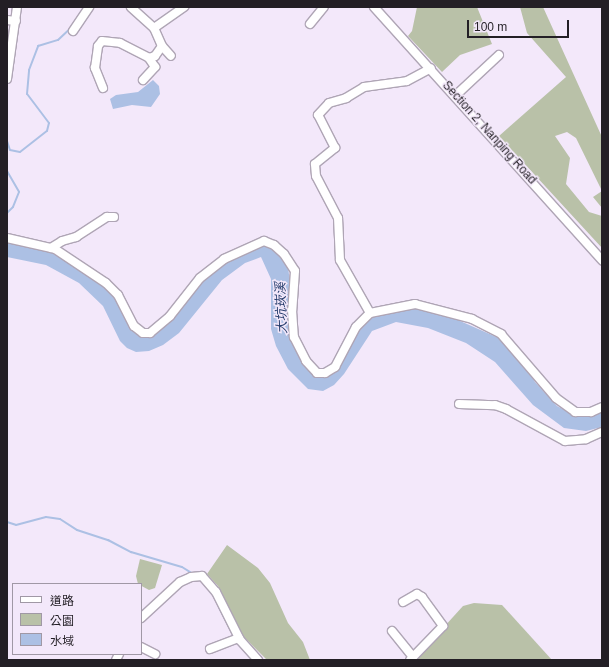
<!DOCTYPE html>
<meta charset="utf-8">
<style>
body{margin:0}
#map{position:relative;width:609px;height:667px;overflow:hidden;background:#f3e8fa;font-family:Helvetica,"Noto Sans TC",sans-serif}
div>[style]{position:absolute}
.green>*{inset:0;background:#b9c1a8}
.water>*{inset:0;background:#acc0e4}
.stream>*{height:2px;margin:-1px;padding:0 1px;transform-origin:1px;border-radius:1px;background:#acc0e4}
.roads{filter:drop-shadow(1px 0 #afa5b5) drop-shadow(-1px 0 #afa5b5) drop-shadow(0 1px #afa5b5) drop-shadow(0 -1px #afa5b5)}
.minor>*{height:8px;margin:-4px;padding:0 4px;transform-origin:4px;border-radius:4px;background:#fff}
span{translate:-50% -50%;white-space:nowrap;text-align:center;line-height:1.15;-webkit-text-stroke:3px #f3e8fa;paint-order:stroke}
.street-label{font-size:12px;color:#231f25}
.water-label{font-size:13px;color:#263d6c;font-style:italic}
.frame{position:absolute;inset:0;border:8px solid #231f25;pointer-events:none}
.legend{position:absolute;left:12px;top:583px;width:130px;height:72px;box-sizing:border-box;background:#f3e8fa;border:1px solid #a098a5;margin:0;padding:5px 7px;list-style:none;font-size:12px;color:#231f25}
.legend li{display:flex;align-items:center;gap:8px;height:20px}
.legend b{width:20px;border:1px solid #a098a5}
.scale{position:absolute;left:467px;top:20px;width:102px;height:18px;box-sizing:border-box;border:2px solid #231f25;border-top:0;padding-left:5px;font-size:12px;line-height:14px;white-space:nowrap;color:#231f25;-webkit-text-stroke:3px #f3e8fa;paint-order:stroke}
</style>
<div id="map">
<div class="green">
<div style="clip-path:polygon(417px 7px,477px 7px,492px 44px,460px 55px,442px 72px,408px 36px,412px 31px)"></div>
<div style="clip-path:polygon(520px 7px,543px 7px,602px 137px,602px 208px,593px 197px,602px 191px,576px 138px,567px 132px,555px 136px,570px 158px,566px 184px,589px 212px,602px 216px,602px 248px,499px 136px,566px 77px,527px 33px)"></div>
<div style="clip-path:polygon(227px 545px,258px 568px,270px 583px,288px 623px,303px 642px,310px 660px,267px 660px,243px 636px,218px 586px,207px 574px)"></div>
<div style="clip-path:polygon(140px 559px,162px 565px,155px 588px,149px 590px,138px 584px,136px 576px)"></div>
<div style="clip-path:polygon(474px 603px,502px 605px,552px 660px,414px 660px,463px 606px)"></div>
</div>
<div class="water">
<div style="clip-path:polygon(153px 80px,159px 86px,160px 94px,151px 107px,132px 105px,113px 109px,110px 99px,116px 95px,138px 92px)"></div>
<div style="clip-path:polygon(7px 241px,52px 252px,105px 287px,117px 300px,134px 331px,141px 336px,154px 334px,172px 320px,201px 282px,225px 264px,242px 253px,262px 246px,273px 249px,288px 267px,300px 358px,310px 372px,320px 377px,329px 374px,358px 329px,368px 318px,392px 310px,415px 307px,451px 317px,501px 339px,521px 360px,535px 382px,557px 406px,574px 415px,594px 415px,602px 411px,602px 427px,586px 431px,564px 428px,533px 405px,495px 362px,466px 343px,428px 328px,396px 322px,372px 331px,344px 374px,334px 385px,323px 391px,308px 389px,288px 369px,276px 346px,271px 329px,271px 279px,261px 257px,245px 263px,222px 280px,179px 333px,163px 345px,149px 351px,136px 352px,127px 348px,120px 341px,103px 306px,79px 283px,46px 265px,7px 257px)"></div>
</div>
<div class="stream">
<div style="left:7px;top:141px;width:9px;rotate:72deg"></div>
<div style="left:10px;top:150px;width:10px;rotate:11deg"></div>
<div style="left:20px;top:152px;width:34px;rotate:-38deg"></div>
<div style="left:47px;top:131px;width:8px;rotate:-76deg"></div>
<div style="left:49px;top:123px;width:36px;rotate:-127deg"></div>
<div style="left:27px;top:94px;width:24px;rotate:-85deg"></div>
<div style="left:29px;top:70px;width:26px;rotate:-69deg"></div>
<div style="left:38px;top:46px;width:21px;rotate:-17deg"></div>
<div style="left:58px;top:40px;width:16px;rotate:-43deg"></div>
<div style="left:7px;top:171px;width:24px;rotate:60deg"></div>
<div style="left:19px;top:192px;width:16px;rotate:112deg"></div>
<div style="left:13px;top:207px;width:8px;rotate:135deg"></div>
<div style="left:7px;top:522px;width:9px;rotate:18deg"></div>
<div style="left:16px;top:525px;width:31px;rotate:-15deg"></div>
<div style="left:46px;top:517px;width:14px;rotate:8deg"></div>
<div style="left:60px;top:519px;width:20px;rotate:33deg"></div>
<div style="left:77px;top:530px;width:33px;rotate:18deg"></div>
<div style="left:108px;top:540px;width:26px;rotate:28deg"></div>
<div style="left:131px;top:552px;width:53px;rotate:16.4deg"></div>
<div style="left:182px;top:567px;width:13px;rotate:32deg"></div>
<div style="left:219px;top:607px;width:34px;rotate:63deg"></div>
<div style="left:236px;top:641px;width:21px;rotate:49deg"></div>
</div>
<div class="roads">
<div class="minor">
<div style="left:374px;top:7px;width:341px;rotate:48deg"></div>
<div style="left:7px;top:20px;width:9px;rotate:6deg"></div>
<div style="left:310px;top:24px;width:22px;rotate:-51deg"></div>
<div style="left:154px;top:28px;width:37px;rotate:-35deg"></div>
<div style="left:73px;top:31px;width:29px;rotate:-56deg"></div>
<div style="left:162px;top:46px;width:13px;rotate:48deg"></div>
<div style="left:7px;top:79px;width:73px;rotate:-82.1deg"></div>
<div style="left:143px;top:80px;width:18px;rotate:-47deg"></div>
<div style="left:155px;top:67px;width:11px;rotate:-124deg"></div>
<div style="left:103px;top:88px;width:22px;rotate:-112deg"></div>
<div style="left:95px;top:68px;width:22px;rotate:-82deg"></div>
<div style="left:98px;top:46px;width:6px;rotate:-51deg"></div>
<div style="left:102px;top:41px;width:18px;rotate:6deg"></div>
<div style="left:120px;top:43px;width:33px;rotate:27deg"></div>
<div style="left:149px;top:58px;width:6px;rotate:-18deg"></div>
<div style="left:155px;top:56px;width:12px;rotate:-55deg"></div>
<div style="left:162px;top:46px;width:20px;rotate:-114deg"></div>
<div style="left:154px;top:28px;width:31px;rotate:-138deg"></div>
<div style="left:455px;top:96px;width:60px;rotate:-43deg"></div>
<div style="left:7px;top:238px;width:49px;rotate:12.9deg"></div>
<div style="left:55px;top:249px;width:61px;rotate:33.7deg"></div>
<div style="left:106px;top:283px;width:17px;rotate:45deg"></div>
<div style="left:118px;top:295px;width:35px;rotate:63deg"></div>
<div style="left:134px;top:326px;width:11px;rotate:38deg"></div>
<div style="left:143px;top:333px;width:7px"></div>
<div style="left:150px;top:333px;width:26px;rotate:-40deg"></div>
<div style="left:170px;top:316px;width:48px;rotate:-51.7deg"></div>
<div style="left:200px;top:278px;width:31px;rotate:-38deg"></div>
<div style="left:224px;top:259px;width:44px;rotate:-24.2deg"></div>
<div style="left:264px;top:241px;width:11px;rotate:22deg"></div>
<div style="left:274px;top:245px;width:13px;rotate:42deg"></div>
<div style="left:284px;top:254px;width:20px;rotate:57deg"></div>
<div style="left:295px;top:271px;width:39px;rotate:94deg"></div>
<div style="left:292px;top:310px;width:27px;rotate:86deg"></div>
<div style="left:294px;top:337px;width:27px;rotate:63deg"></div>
<div style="left:306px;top:361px;width:16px;rotate:47deg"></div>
<div style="left:317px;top:373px;width:8px"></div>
<div style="left:325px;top:373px;width:12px;rotate:-31deg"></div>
<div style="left:335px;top:367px;width:45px;rotate:-62.3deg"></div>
<div style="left:356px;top:327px;width:20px;rotate:-45deg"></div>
<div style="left:370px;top:313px;width:46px;rotate:-11.3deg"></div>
<div style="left:415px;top:304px;width:59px;rotate:14.7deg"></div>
<div style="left:472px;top:319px;width:33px;rotate:27deg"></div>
<div style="left:501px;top:334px;width:84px;rotate:49.3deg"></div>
<div style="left:556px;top:398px;width:24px;rotate:36deg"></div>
<div style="left:575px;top:412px;width:16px"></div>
<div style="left:591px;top:412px;width:12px;rotate:-24deg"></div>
<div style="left:51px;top:248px;width:13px;rotate:-32deg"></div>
<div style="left:62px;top:241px;width:15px;rotate:-16deg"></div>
<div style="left:76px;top:237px;width:37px;rotate:-33deg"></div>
<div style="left:107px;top:217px;width:7px"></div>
<div style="left:370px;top:313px;width:61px;rotate:-119.5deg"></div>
<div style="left:340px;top:260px;width:42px;rotate:-92.7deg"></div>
<div style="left:338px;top:218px;width:47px;rotate:-117.6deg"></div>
<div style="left:316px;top:176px;width:12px;rotate:-95deg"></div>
<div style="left:315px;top:164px;width:26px;rotate:-39deg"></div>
<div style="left:335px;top:148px;width:37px;rotate:-117deg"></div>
<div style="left:318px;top:115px;width:16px;rotate:-47deg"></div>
<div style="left:329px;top:103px;width:18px;rotate:-16deg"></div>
<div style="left:346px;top:98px;width:21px;rotate:-31deg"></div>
<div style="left:364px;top:87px;width:43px;rotate:-7.9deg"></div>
<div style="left:407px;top:81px;width:27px;rotate:-28deg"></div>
<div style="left:459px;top:404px;width:36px;rotate:2deg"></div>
<div style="left:495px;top:405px;width:12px;rotate:20deg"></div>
<div style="left:506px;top:409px;width:67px;rotate:28.5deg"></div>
<div style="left:565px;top:441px;width:21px;rotate:-5deg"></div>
<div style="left:586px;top:439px;width:17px;rotate:-24deg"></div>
<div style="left:403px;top:602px;width:16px;rotate:-30deg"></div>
<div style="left:417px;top:594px;width:6px;rotate:31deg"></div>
<div style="left:422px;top:597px;width:36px;rotate:54deg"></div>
<div style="left:443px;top:626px;width:47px;rotate:134.1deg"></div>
<div style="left:141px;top:618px;width:53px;rotate:-42.7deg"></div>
<div style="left:180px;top:582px;width:12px;rotate:-24deg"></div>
<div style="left:191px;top:577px;width:11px;rotate:-5deg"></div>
<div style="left:202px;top:576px;width:21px;rotate:49deg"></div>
<div style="left:216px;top:592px;width:54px;rotate:63.4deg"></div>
<div style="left:240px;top:640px;width:27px;rotate:48deg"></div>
<div style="left:392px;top:631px;width:32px;rotate:51deg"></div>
<div style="left:141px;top:647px;width:16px;rotate:27deg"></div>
<div style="left:210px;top:649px;width:31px;rotate:-21deg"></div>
<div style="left:116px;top:660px;width:7px;rotate:-63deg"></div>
</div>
</div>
<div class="street-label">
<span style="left:489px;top:133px;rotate:48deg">Section 2, Nanping Road</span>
</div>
<div class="water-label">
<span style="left:282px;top:308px;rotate:-92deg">大坑崁溪</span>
</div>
<div class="frame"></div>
<ul class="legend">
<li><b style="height:5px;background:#fff"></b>道路</li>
<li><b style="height:11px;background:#b9c1a8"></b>公園</li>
<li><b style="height:11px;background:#acc0e4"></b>水域</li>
</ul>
<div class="scale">100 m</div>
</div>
